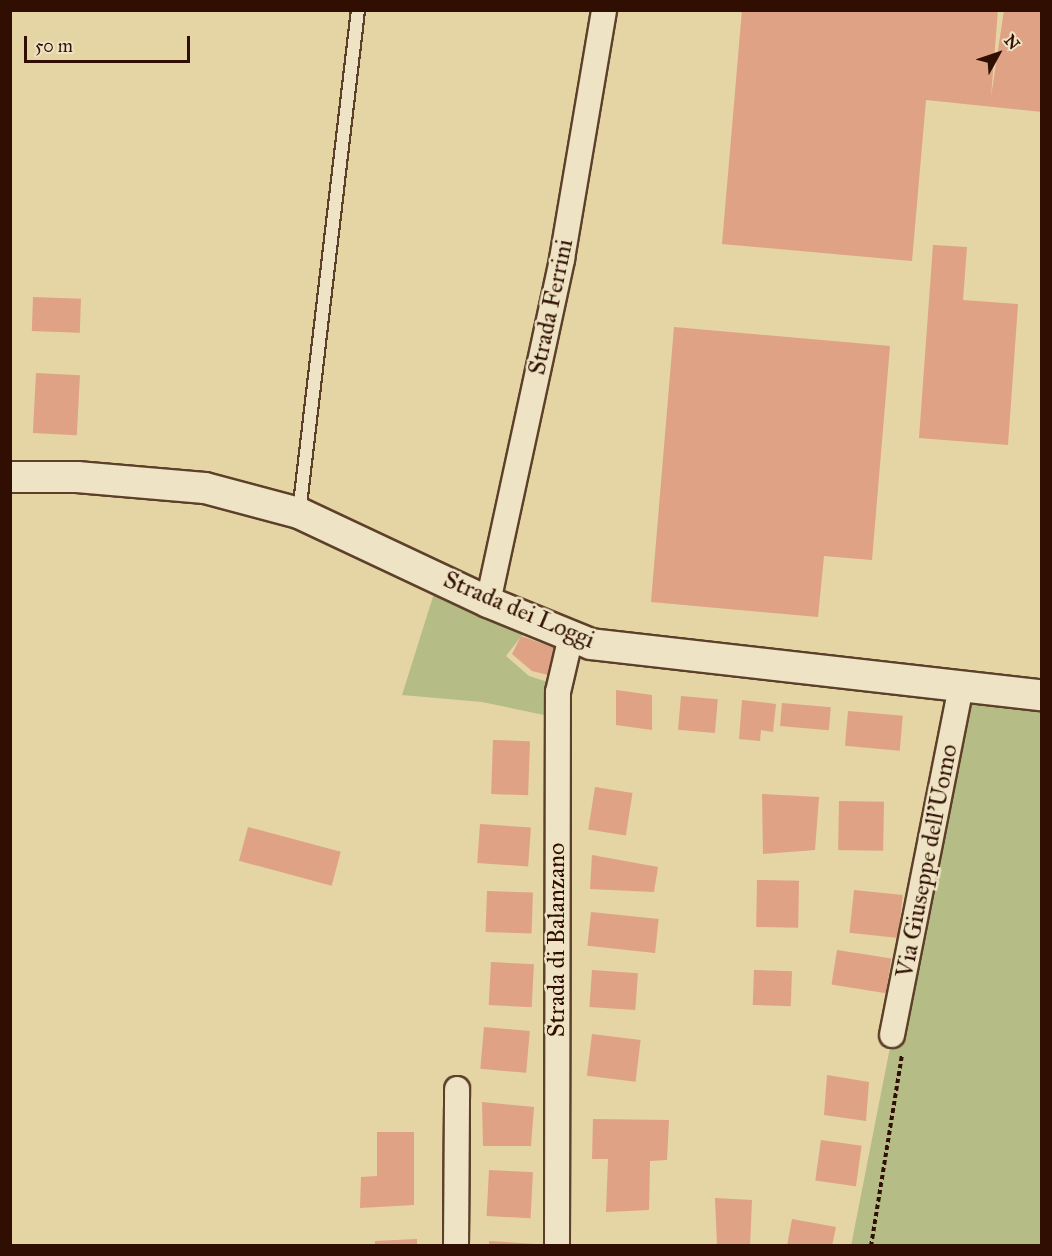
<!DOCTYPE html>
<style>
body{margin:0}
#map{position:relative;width:1052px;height:1256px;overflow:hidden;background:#e5d4a4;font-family:"IM FELL Great Primer",serif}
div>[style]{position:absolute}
.green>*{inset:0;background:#b6bc85}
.building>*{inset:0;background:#dfa285;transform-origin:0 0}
.path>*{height:4px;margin-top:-2px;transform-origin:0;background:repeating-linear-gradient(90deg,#300f02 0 4.5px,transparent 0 7.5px)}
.roads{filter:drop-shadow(2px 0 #5d402a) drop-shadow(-2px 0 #5d402a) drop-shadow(0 2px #5d402a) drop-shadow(0 -2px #5d402a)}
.service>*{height:12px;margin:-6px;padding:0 6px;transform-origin:6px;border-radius:6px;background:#eee3c4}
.minor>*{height:24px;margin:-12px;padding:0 12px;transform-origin:12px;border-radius:12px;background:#eee3c4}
.tertiary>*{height:30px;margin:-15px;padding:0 15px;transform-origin:15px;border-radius:15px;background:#eee3c4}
span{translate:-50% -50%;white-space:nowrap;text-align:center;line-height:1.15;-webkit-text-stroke:5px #eee3c4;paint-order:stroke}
.street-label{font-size:24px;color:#300f02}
.frame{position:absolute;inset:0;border:12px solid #300f02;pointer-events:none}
.north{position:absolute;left:968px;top:24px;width:60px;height:60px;-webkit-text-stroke:4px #eee3c4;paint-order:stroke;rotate:50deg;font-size:16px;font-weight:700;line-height:24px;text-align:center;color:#300f02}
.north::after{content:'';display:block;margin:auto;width:21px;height:27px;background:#300f02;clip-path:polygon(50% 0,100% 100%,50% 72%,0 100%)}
.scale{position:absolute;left:24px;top:36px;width:166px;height:27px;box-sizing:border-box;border:3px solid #300f02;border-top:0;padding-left:8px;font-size:18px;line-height:21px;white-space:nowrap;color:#300f02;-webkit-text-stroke:4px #eee3c4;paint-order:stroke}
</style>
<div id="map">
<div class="green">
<div style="clip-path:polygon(437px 584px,526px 630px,506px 656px,529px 676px,551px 683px,549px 716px,482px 702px,402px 695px)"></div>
<div style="clip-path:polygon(961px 686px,1041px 695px,1041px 1245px,851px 1246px)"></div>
</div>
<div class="building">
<div style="clip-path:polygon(742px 10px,998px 10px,991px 97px,1004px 10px,1042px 10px,1042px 112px,926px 100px,912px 261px,722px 244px)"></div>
<div style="clip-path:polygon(933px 245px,967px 247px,963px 300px,1018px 304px,1008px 445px,919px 438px)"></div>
<div style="left:33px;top:297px;width:48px;height:34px;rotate:2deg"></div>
<div style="clip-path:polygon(674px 327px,890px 346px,872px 560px,824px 556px,818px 617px,651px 602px)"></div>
<div style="left:36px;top:373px;width:44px;height:60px;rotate:3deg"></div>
<div style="clip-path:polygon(521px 636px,558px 649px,552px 676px,532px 671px,512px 654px)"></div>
<div style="clip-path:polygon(616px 690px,652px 695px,652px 730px,616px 725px)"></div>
<div style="left:681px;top:696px;width:37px;height:34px;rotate:5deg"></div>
<div style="clip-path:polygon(742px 700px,776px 704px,773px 732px,761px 730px,760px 741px,739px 739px)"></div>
<div style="left:782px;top:703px;width:49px;height:23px;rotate:5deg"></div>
<div style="left:848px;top:711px;width:55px;height:35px;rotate:5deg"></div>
<div style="left:493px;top:740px;width:37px;height:54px;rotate:2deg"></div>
<div style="left:595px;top:787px;width:38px;height:43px;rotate:9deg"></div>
<div style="clip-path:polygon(762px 794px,819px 797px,815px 850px,763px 854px)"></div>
<div style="left:839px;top:801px;width:45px;height:49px;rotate:1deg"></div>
<div style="left:480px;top:824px;width:51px;height:39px;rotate:4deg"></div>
<div style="left:248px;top:827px;width:96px;height:35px;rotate:15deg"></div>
<div style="clip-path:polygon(592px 855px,658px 867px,654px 892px,590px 889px)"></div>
<div style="left:757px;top:880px;width:42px;height:47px;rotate:1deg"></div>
<div style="left:854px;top:890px;width:49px;height:43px;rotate:6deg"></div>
<div style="left:487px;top:891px;width:46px;height:41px;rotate:2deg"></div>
<div style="left:591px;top:912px;width:68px;height:34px;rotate:6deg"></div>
<div style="left:837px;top:950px;width:55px;height:35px;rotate:9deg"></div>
<div style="left:491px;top:962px;width:43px;height:43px;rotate:3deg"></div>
<div style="left:592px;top:970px;width:46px;height:37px;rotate:4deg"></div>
<div style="left:754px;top:970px;width:38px;height:35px;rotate:2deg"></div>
<div style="left:484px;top:1027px;width:46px;height:42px;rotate:5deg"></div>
<div style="left:592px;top:1034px;width:49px;height:42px;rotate:7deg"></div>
<div style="clip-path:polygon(827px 1075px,869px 1082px,866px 1121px,824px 1115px)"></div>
<div style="clip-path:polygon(482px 1102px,534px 1107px,531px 1146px,483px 1146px)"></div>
<div style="clip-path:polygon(593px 1119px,669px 1120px,667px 1160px,650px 1161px,649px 1210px,606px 1212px,608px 1159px,592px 1159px)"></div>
<div style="clip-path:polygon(377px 1132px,414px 1132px,414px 1205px,360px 1208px,361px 1177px,377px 1176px)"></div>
<div style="left:821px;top:1140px;width:41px;height:41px;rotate:8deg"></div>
<div style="left:489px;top:1170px;width:44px;height:46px;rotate:3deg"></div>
<div style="clip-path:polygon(715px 1198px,752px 1200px,750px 1246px,717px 1246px)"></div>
<div style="clip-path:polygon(792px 1219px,836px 1227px,832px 1246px,787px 1246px)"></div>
<div style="clip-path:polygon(417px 1239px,417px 1246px,375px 1246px,375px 1241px)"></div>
<div style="clip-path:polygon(489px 1241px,536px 1244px,535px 1246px,489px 1246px)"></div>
</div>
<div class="path">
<div style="left:871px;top:1246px;width:194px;rotate:-80.8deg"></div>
</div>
<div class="roads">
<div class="service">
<div style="left:299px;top:513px;width:506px;rotate:-83.31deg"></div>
</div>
<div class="minor">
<div style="left:488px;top:602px;width:351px;rotate:-77.8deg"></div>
<div style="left:562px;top:259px;width:253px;rotate:-80.4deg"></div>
<div style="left:892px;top:1035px;width:356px;rotate:-78.8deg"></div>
<div style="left:456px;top:1246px;width:157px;rotate:-89.6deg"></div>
<div style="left:557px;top:1246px;width:554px;rotate:-89.9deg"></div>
<div style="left:558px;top:692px;width:57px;rotate:-76.9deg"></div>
</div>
<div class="tertiary">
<div style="left:10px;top:477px;width:67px"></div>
<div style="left:77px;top:477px;width:128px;rotate:4.9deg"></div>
<div style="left:205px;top:488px;width:97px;rotate:14.9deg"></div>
<div style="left:299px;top:513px;width:209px;rotate:25.2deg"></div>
<div style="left:488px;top:602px;width:111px;rotate:22.2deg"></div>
<div style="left:591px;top:644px;width:454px;rotate:6.5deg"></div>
</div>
</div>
<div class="street-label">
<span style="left:551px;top:307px;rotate:-78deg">Strada Ferrini</span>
<span style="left:519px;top:610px;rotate:23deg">Strada dei Loggi</span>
<span style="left:927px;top:861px;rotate:-79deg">Via Giuseppe dell'Uomo</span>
<span style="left:557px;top:940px;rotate:-90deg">Strada di Balanzano</span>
</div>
<div class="frame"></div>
<div class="north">N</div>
<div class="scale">50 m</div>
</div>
